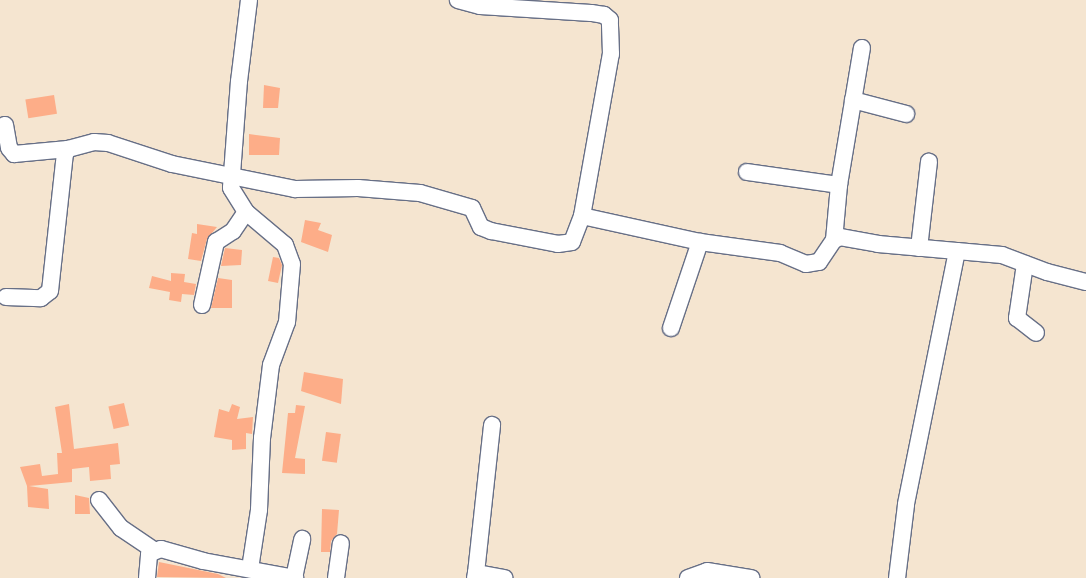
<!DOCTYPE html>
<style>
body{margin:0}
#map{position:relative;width:1086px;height:578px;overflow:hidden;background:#f5e5d0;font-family:"Balsamiq Sans",sans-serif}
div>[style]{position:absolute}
.building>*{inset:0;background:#fdad88;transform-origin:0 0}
.roads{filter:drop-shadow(1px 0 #676f86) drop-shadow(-1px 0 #676f86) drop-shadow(0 1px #676f86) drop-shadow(0 -1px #676f86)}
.minor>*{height:16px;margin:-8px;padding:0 8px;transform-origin:8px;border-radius:8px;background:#fff}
span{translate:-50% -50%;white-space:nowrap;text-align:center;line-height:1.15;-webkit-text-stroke:4.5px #f7f3e8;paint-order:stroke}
</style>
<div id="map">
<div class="building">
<div style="clip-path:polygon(264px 85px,280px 88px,278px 108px,263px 108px)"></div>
<div style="left:54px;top:95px;width:19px;height:29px;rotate:81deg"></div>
<div style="clip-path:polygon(249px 134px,280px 138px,279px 155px,249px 155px)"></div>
<div style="clip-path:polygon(305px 220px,321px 223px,318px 230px,332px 235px,328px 252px,301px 242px)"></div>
<div style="clip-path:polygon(197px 224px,217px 227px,207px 239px,201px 261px,188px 259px,192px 233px,197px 234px)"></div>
<div style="clip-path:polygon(225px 248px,242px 250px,241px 265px,221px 266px)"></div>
<div style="clip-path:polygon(273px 257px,279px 258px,282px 265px,278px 283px,268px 281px)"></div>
<div style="clip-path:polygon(171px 273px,185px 274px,184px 282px,196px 284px,194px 295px,182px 294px,181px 302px,169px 300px,170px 292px,149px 288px,152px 276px,171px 281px)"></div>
<div style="clip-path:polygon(218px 278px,232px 280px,232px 308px,211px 308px)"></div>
<div style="clip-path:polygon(304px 372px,343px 379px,341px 404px,301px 391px)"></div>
<div style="left:124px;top:403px;width:23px;height:16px;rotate:77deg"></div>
<div style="clip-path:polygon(69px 404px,74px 449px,118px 443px,120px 464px,110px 465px,111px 479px,90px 481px,89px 467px,72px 469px,72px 482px,29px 486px,48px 489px,49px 509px,28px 507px,27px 486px,20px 467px,40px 464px,42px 476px,58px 474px,57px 453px,62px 453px,55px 407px)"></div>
<div style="clip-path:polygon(232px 404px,240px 407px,237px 419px,253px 417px,252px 434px,246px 433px,246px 449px,232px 450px,232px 440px,214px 437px,219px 409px,229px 412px)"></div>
<div style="clip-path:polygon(296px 405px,305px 406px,295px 458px,305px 459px,305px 474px,282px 473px,288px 413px,295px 413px)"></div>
<div style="left:326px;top:432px;width:15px;height:29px;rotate:8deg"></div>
<div style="clip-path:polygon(75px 495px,89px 498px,90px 514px,75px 514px)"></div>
<div style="clip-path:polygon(322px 509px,339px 510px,337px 534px,331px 541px,330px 552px,321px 552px)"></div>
<div style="clip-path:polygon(159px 562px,218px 574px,226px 578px,157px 577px)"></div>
</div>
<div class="roads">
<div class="minor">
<div style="left:249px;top:0;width:82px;rotate:97deg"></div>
<div style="left:239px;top:81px;width:107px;rotate:94.3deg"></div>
<div style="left:231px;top:188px;width:28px;rotate:58deg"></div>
<div style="left:246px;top:212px;width:51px;rotate:40.2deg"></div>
<div style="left:285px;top:245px;width:20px;rotate:70deg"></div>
<div style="left:292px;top:264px;width:58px;rotate:94.9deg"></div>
<div style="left:287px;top:322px;width:46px;rotate:110.4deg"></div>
<div style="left:271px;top:365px;width:74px;rotate:97deg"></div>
<div style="left:262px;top:438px;width:72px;rotate:92.4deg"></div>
<div style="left:259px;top:510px;width:60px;rotate:98.7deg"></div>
<div style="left:853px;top:100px;width:55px;rotate:14.8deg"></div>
<div style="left:5px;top:125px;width:23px;rotate:80deg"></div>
<div style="left:9px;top:148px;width:8px;rotate:50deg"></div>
<div style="left:14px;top:154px;width:54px;rotate:-5.3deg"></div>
<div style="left:747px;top:172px;width:93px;rotate:8deg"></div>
<div style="left:582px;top:216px;width:121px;rotate:12.4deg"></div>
<div style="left:700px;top:242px;width:81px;rotate:7.8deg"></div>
<div style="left:780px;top:253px;width:28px;rotate:23deg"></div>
<div style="left:806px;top:264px;width:13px;rotate:-9deg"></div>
<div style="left:819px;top:262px;width:27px;rotate:-56deg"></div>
<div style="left:834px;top:240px;width:7px;rotate:-27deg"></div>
<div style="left:840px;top:237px;width:39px;rotate:10deg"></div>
<div style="left:878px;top:244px;width:79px;rotate:5.1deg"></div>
<div style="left:957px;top:251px;width:259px;rotate:101.4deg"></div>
<div style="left:906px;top:505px;width:74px;rotate:97deg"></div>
<div style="left:834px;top:240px;width:55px;rotate:-84.8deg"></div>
<div style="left:839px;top:185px;width:139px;rotate:-80.5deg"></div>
<div style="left:919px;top:248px;width:87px;rotate:-83.4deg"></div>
<div style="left:957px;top:251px;width:45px;rotate:5.1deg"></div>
<div style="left:1002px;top:255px;width:48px;rotate:20.7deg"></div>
<div style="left:1047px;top:272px;width:40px;rotate:14.4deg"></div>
<div style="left:1025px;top:264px;width:55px;rotate:98.4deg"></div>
<div style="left:1017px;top:318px;width:24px;rotate:38deg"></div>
<div style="left:6px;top:297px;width:35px;rotate:2deg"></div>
<div style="left:41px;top:298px;width:11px;rotate:-38deg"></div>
<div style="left:50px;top:291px;width:138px;rotate:-83.8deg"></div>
<div style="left:65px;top:154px;width:6px;rotate:-59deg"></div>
<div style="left:68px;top:149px;width:27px;rotate:-15deg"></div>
<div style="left:94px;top:142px;width:14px;rotate:4deg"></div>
<div style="left:108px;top:143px;width:67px;rotate:18.2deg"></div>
<div style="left:172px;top:164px;width:126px;rotate:11.5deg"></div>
<div style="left:295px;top:189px;width:63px;rotate:-0.9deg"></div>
<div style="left:358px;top:188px;width:62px;rotate:4.6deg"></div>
<div style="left:420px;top:193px;width:54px;rotate:16.1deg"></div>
<div style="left:472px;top:208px;width:21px;rotate:65deg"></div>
<div style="left:481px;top:227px;width:11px;rotate:22deg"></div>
<div style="left:491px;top:231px;width:68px;rotate:11deg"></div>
<div style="left:558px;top:244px;width:14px;rotate:-8deg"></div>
<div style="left:572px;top:242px;width:28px;rotate:-69deg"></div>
<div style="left:582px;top:216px;width:165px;rotate:-79.9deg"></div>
<div style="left:611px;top:54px;width:34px;rotate:-92deg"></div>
<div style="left:610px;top:20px;width:8px;rotate:-140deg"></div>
<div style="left:604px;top:15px;width:13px;rotate:-171deg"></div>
<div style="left:591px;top:13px;width:111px;rotate:-176.4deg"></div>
<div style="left:480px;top:6px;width:23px;rotate:-165deg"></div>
<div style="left:202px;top:305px;width:65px;rotate:-77.5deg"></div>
<div style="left:216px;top:242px;width:20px;rotate:-33deg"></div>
<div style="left:233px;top:231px;width:23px;rotate:-56deg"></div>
<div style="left:671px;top:328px;width:91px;rotate:-71.4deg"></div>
<div style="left:99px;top:500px;width:36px;rotate:52deg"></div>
<div style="left:121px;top:528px;width:40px;rotate:34deg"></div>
<div style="left:476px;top:573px;width:149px;rotate:-83.8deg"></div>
<div style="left:147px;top:578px;width:24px;rotate:-85deg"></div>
<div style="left:149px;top:554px;width:13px;rotate:-23deg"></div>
<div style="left:161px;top:549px;width:44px;rotate:15.9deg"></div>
<div style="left:203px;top:561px;width:94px;rotate:10.5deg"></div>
<div style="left:294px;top:578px;width:40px;rotate:-78deg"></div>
<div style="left:336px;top:578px;width:35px;rotate:-82deg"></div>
<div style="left:475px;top:578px;width:5px;rotate:-79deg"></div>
<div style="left:476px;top:573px;width:29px;rotate:10deg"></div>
<div style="left:688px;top:578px;width:20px;rotate:-20deg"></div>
<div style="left:707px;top:571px;width:45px;rotate:9deg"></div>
</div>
</div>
</div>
